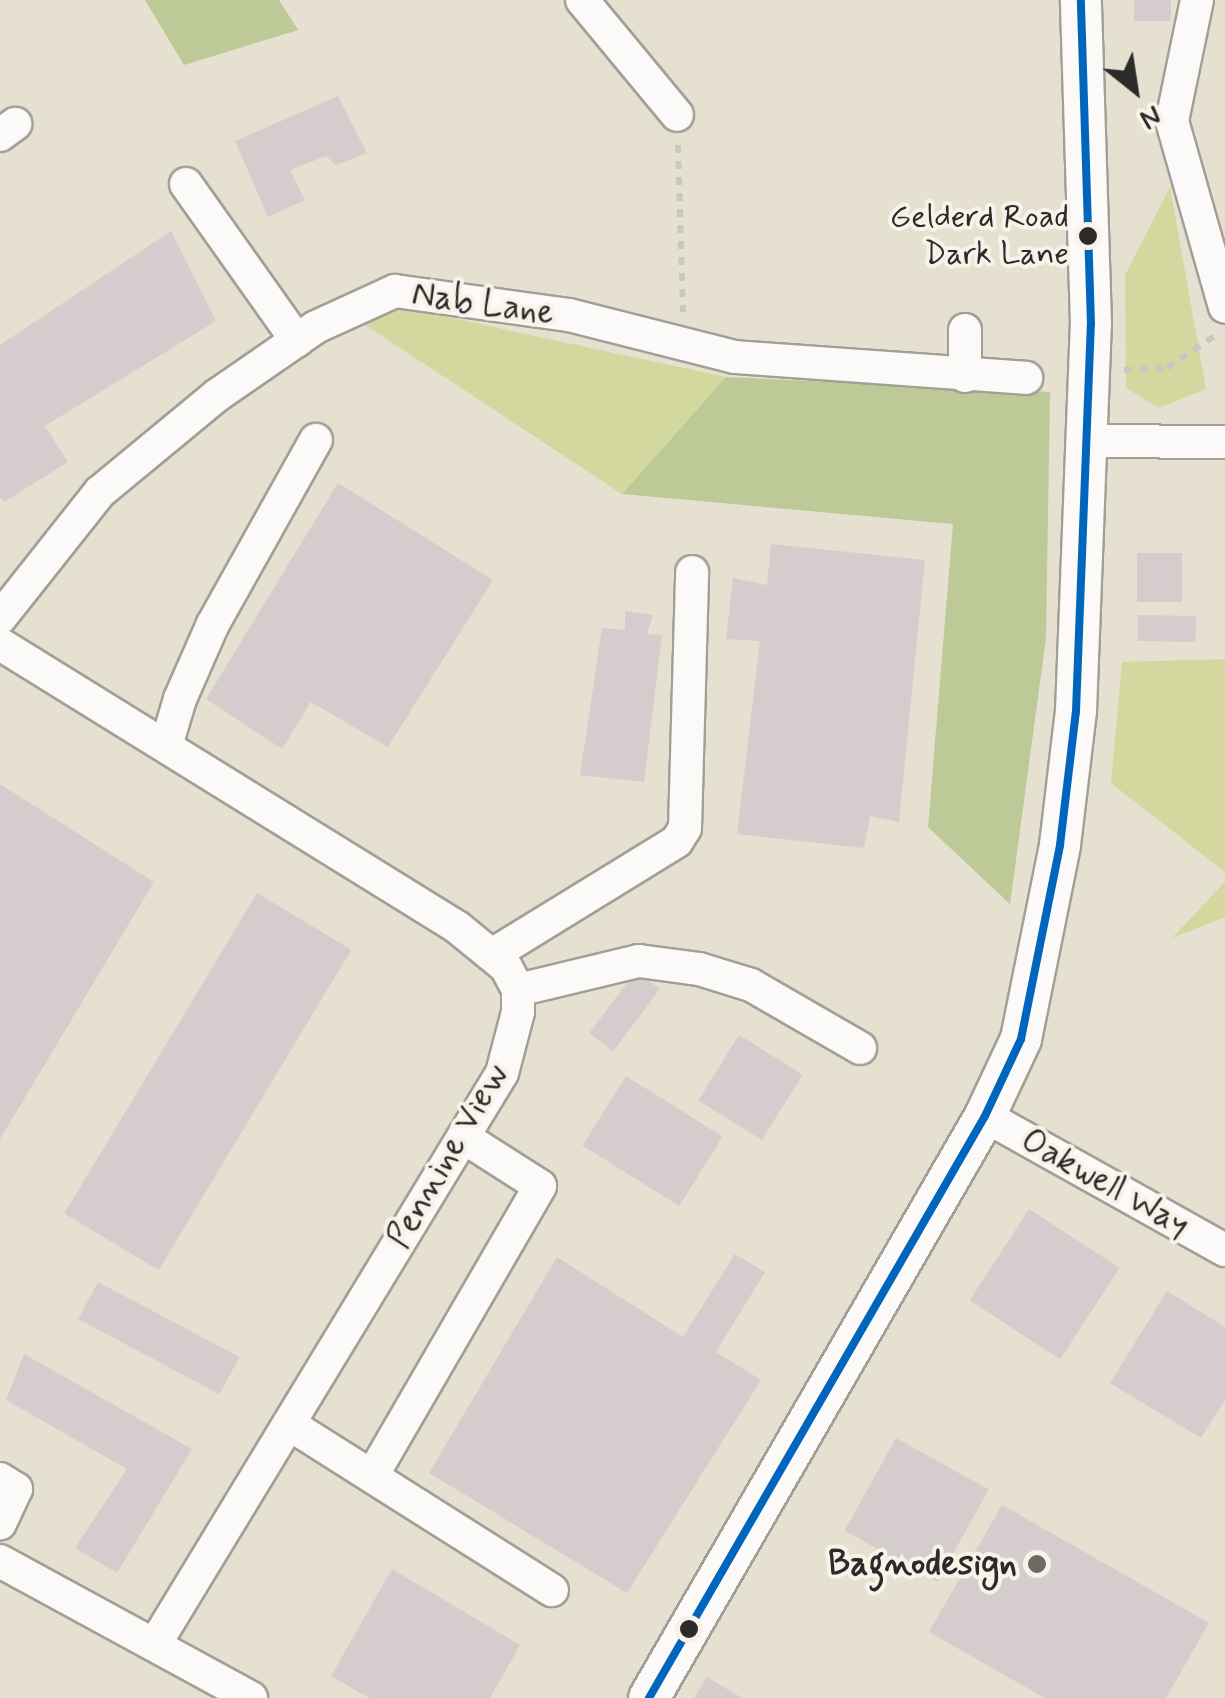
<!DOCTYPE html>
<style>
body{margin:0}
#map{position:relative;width:1225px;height:1698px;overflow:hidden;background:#e5e0d0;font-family:Mynerve,sans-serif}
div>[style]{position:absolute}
.green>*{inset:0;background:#d3d99e}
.forest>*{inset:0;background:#bdc996}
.building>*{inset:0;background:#d5cdcd;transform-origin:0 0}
.path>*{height:6px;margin-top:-3px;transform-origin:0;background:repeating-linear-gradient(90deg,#c8c7c4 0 8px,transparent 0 16px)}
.roads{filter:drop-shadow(2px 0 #a29f96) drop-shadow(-2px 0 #a29f96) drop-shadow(0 2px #a29f96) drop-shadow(0 -2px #a29f96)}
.minor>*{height:32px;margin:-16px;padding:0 16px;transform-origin:16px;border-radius:16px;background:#fbfaf8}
.major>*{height:40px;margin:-20px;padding:0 20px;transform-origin:20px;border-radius:20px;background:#fbfaf8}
.bus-1>*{height:8px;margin:-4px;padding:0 4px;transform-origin:4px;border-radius:4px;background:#0065bd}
.dots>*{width:28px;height:28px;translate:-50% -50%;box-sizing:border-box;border:5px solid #f7f3e8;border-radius:50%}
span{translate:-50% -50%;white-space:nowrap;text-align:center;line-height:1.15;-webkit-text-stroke:8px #f7f3e8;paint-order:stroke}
.bus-label{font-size:32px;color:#2b2b2b}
.right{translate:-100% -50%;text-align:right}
.street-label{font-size:35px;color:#2b2b2b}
.poi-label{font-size:35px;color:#2b2b2b;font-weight:700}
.north{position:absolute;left:1085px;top:40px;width:100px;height:100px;-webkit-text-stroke:8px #f7f3e8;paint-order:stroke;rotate:150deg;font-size:28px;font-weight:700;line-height:40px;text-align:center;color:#2b2b2b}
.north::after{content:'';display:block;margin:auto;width:35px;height:45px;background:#2b2b2b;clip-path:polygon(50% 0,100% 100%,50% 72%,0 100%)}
</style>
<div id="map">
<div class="green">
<div style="clip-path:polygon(1170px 187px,1206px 389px,1159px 408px,1126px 388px,1125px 275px)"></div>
<div style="clip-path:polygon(338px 307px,400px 307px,726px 377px,622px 494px)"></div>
<div style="clip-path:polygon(1225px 659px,1225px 872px,1111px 783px,1122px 662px)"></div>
<div style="clip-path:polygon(1225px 881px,1225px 917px,1172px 938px,1225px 882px)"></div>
</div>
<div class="forest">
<div style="clip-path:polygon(145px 0,279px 0,298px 30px,184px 65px)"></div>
<div style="clip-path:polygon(726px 377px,1050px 392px,1046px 638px,1010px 904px,928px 827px,953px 524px,622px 494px)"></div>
</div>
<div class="building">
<div style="left:1134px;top:0;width:37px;height:21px"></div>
<div style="clip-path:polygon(338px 96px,367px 153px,336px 165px,326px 156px,290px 170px,305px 200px,268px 217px,235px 141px)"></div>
<div style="clip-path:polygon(171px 231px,216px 321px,45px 426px,68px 462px,4px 502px,0 497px,0 345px)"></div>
<div style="clip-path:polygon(338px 483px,493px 580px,388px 747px,311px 702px,282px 749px,206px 699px)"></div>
<div style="clip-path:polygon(771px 544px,925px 560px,899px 822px,870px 816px,864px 848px,737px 834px,760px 641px,726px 639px,733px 578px,767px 585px)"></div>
<div style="left:1137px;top:553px;width:45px;height:49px"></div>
<div style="clip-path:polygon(625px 611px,653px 615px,647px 634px,662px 635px,644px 782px,580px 775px,602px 628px,625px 630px)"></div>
<div style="left:1138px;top:615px;width:58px;height:26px;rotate:1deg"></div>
<div style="clip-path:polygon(0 784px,154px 882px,0 1139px)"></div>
<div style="left:257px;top:893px;width:110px;height:374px;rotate:31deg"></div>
<div style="left:636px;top:971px;width:30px;height:78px;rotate:37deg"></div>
<div style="left:739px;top:1035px;width:75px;height:77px;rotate:32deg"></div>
<div style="left:626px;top:1076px;width:114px;height:82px;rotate:32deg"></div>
<div style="left:1029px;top:1209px;width:108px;height:109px;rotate:33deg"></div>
<div style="clip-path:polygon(735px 1254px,765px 1272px,716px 1352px,761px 1380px,627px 1593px,429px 1473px,557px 1257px,683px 1337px)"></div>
<div style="left:98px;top:1282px;width:160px;height:42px;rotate:28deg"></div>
<div style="clip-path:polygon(1167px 1291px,1225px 1327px,1225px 1400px,1201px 1438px,1110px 1383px)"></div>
<div style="clip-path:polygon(24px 1354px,192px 1449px,117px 1573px,75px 1548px,127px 1469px,6px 1400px)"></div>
<div style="left:896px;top:1438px;width:106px;height:106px;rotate:29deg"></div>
<div style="clip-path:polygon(1002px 1505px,1209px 1623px,1166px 1698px,1045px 1698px,929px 1632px)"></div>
<div style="clip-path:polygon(392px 1569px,520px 1645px,490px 1698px,369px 1698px,331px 1676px)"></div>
<div style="clip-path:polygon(707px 1677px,742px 1698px,694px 1698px)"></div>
</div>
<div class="path">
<div style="left:678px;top:145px;width:167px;rotate:88.3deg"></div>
<div style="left:1124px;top:370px;width:43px;rotate:-2.7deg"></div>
<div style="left:1167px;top:368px;width:59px;rotate:-34deg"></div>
</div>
<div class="roads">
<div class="minor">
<div style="left:582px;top:0;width:149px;rotate:50.4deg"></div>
<div style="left:1197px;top:0;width:124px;rotate:101.7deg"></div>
<div style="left:1172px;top:121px;width:193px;rotate:74.1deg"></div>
<div style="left:0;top:135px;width:19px;rotate:-36deg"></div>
<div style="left:186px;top:184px;width:192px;rotate:54.7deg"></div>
<div style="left:965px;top:330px;width:46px;rotate:90deg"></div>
<div style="left:1086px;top:441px;width:139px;rotate:0.4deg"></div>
<div style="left:0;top:618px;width:161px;rotate:-51.6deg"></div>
<div style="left:100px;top:492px;width:151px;rotate:-39.6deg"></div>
<div style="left:216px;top:396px;width:121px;rotate:-34.6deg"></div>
<div style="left:316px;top:327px;width:87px;rotate:-24.5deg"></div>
<div style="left:395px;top:291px;width:176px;rotate:7.9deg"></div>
<div style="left:569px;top:315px;width:171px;rotate:14.2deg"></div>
<div style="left:735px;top:357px;width:292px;rotate:4.1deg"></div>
<div style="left:0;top:644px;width:538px;rotate:31.77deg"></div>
<div style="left:457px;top:927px;width:63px;rotate:39.2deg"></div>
<div style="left:506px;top:967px;width:26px;rotate:62deg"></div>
<div style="left:518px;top:990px;width:22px;rotate:90deg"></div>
<div style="left:518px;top:1012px;width:63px;rotate:104.7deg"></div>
<div style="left:502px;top:1073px;width:668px;rotate:121.29deg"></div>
<div style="left:166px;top:746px;width:49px;rotate:-73.4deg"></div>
<div style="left:180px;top:699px;width:82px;rotate:-66.3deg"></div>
<div style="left:213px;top:624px;width:211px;rotate:-60.8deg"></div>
<div style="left:492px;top:955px;width:217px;rotate:-31.6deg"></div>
<div style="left:677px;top:841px;width:15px;rotate:-58deg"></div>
<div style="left:685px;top:828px;width:256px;rotate:-88.4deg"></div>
<div style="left:518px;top:990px;width:124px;rotate:-13.5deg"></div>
<div style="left:639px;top:961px;width:61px;rotate:7.6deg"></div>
<div style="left:699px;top:969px;width:54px;rotate:17.1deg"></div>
<div style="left:751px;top:985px;width:126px;rotate:30deg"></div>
<div style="left:985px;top:1116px;width:275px;rotate:29.2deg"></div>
<div style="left:289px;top:1424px;width:311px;rotate:32.3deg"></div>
<div style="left:372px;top:1476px;width:335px;rotate:-59.9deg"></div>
<div style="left:540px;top:1186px;width:91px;rotate:-147.5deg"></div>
<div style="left:0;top:1479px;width:19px;rotate:32deg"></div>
<div style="left:16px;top:1489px;width:38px;rotate:115deg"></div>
<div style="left:0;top:1561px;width:286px;rotate:28.6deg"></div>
</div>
<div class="major">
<div style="left:649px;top:1698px;width:672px;rotate:-60deg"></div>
<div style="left:985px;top:1116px;width:85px;rotate:-64.9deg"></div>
<div style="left:1021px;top:1039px;width:198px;rotate:-78.6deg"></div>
<div style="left:1060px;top:845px;width:135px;rotate:-83.2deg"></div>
<div style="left:1076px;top:711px;width:387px;rotate:-87.8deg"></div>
<div style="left:1091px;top:324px;width:324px;rotate:-91.8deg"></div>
</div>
</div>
<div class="bus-1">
<div style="left:649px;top:1698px;width:672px;rotate:-60deg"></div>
<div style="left:985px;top:1116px;width:85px;rotate:-64.9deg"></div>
<div style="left:1021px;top:1039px;width:198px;rotate:-78.6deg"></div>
<div style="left:1060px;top:845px;width:135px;rotate:-83.2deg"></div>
<div style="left:1076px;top:711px;width:387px;rotate:-87.8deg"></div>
<div style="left:1091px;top:324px;width:324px;rotate:-91.8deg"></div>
</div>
<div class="dots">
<div style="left:1088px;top:236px;background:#2b2b2b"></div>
<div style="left:1037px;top:1564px;background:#6c6a65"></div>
<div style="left:689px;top:1629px;background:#2b2b2b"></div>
</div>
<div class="bus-label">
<span class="right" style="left:1069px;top:236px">Gelderd Road<br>Dark Lane</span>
</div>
<div class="street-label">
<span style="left:483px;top:304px;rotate:8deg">Nab Lane</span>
<span style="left:448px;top:1156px;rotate:-60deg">Pennine View</span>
<span style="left:1105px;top:1183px;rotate:29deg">Oakwell Way</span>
</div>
<div class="poi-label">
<span class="right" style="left:1017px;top:1564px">Bagnodesign</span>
</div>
<div class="north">N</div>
</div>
